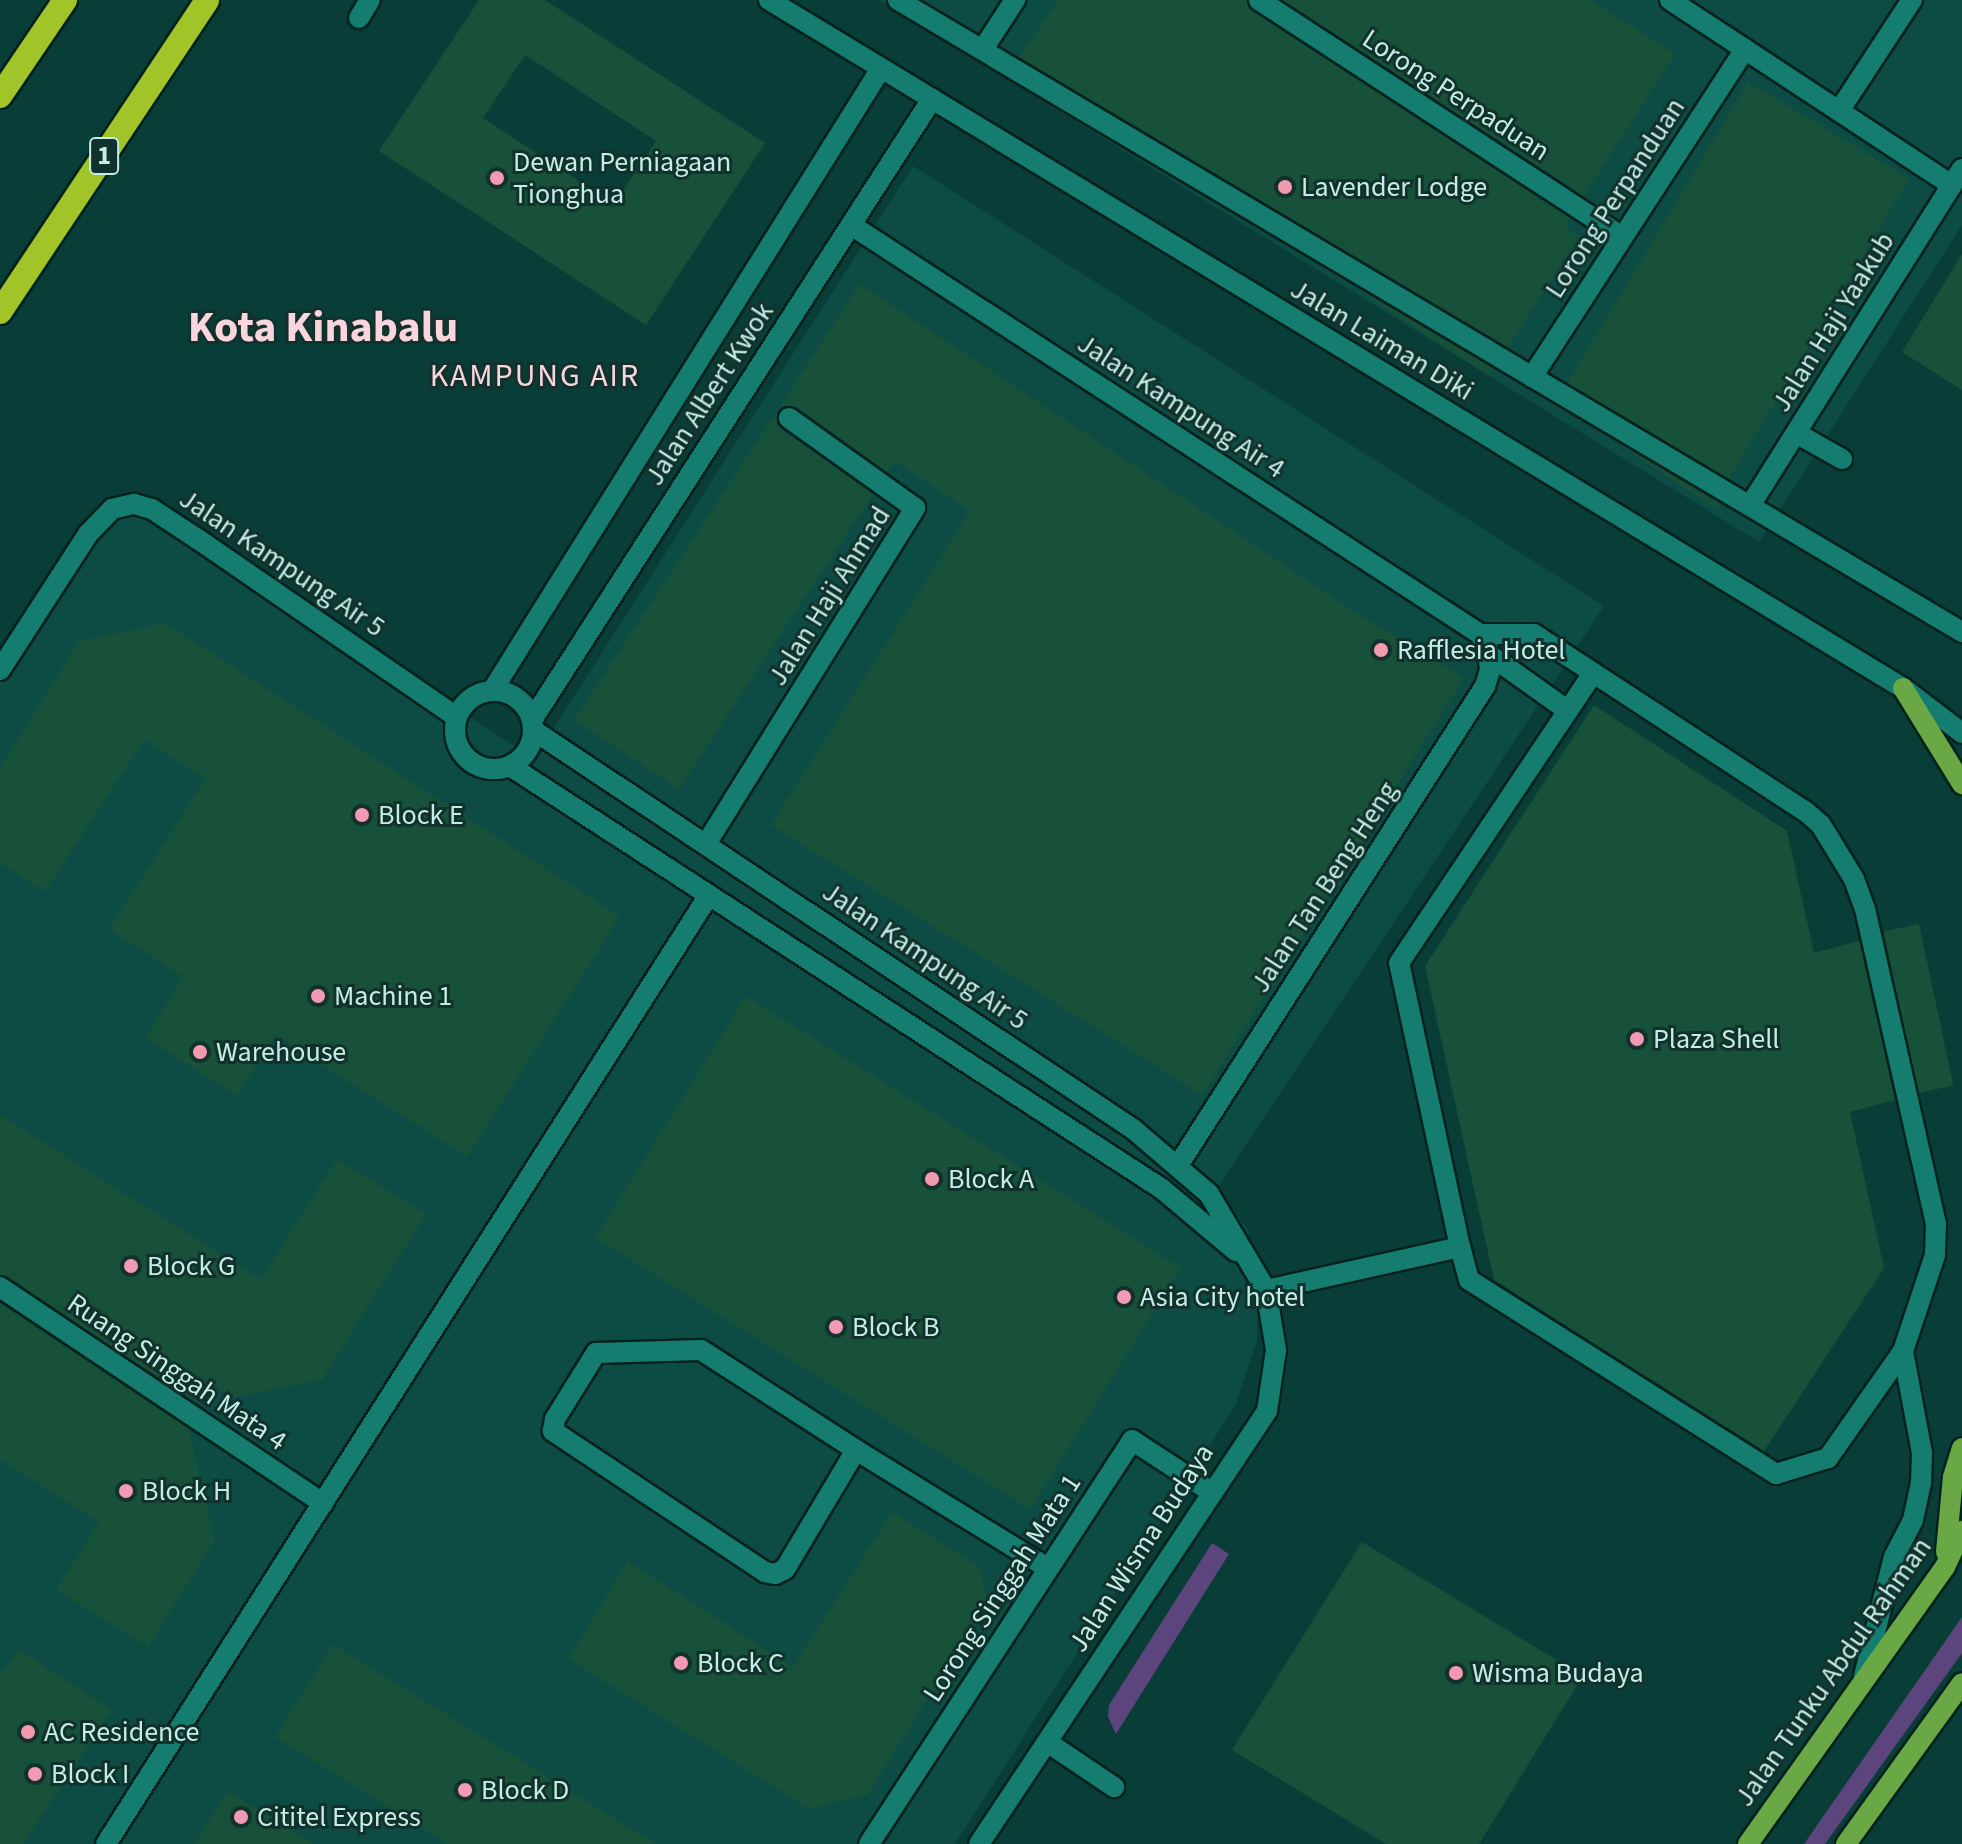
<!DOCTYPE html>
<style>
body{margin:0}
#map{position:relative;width:1962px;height:1844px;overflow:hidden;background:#083e37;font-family:"Source Sans 3",sans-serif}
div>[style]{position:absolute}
.built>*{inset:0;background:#0d4c44}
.green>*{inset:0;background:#5c447c}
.building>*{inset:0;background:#175139;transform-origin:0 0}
.roads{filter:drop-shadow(2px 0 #04221d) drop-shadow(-2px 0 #04221d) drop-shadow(0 2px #04221d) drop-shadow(0 -2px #04221d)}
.minor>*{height:20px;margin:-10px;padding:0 10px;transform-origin:10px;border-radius:10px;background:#147d70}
.minor>.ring{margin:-10px;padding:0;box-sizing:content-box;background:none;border:20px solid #147d70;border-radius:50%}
.major>*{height:20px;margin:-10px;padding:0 10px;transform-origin:10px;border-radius:10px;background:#69a845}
.highway>*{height:24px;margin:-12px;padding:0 12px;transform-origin:12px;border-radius:12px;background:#a1c428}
.dots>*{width:22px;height:22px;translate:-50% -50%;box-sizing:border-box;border:4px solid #13312c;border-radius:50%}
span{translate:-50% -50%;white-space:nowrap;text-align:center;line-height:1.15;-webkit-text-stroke:6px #13312c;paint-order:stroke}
.shield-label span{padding:2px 6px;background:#13312c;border:2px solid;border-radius:6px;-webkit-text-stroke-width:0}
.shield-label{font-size:26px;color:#c3eee5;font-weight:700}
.street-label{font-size:28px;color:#c3eee5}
.poi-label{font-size:28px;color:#c3eee5}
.left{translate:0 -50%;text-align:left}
.quarter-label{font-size:32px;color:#f9d6de;letter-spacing:2px}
.town-label{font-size:44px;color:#f9d6de;font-weight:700}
</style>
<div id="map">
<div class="built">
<div style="clip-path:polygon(879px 0,1962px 0,1962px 225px,1759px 542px)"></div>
<div style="clip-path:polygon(913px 166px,1604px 606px,1216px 1190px,1248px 1229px,1258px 1305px,1257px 1341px,1235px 1406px,955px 1844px,0 1844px,0 654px,112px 509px,152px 509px,534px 759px)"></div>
</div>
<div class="green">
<div style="clip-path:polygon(1212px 1543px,1229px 1554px,1116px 1734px,1108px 1717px,1109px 1705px)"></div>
<div style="clip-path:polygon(1962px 1617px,1962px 1653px,1825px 1844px,1804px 1844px)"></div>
</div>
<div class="building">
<div style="clip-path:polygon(evenodd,479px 0,545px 0,765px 143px,646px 325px,379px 151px,479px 0,525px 55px,656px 141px,614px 204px,483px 118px,525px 55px)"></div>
<div style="clip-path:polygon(1058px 0,1246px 0,1252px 11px,1570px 218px,1565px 226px,1579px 236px,1508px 347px,1019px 57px)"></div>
<div style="clip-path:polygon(1283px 0,1591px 0,1675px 54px,1584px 196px)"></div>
<div style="left:1748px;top:82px;width:188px;height:351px;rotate:31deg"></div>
<div style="clip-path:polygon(1962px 254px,1962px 390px,1902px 352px)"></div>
<div style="clip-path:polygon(1337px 276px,1494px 369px,1489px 376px)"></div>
<div style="clip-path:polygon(860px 284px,1354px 611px,1464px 678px,1202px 1095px,771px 825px,970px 511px,895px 461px,887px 472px,797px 407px,778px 411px,781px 429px,873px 494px,679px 789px,574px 720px)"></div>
<div style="clip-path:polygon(1608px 437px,1719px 503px,1716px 509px)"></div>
<div style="clip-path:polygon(165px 623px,620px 916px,467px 1157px,275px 1035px,237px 1096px,145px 1038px,183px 977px,109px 929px,205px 779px,144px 740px,45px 892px,0 863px,0 768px,79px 641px)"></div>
<div style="clip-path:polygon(1594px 705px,1787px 831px,1814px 953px,1859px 941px,1895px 1100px,1850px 1112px,1884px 1268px,1764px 1451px,1494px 1280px,1425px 966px)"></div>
<div style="left:1919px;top:924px;width:165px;height:36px;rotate:78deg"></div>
<div style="left:746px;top:996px;width:513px;height:285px;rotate:32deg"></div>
<div style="clip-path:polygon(0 1115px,261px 1279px,337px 1159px,426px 1214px,322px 1380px,233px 1397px,171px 1359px,179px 1391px,0 1274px)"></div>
<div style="clip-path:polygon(0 1303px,188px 1428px,215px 1540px,148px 1647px,56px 1590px,99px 1522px,0 1460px)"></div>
<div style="clip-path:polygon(892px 1512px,979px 1566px,988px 1603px,867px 1795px,809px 1809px,568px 1659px,628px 1561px,793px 1667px)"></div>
<div style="clip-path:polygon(1362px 1542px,1583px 1676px,1479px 1844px,1386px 1844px,1232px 1750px)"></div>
<div style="clip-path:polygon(333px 1644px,656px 1844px,448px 1844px,275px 1737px)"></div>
<div style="clip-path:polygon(18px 1649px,112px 1710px,23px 1844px,0 1844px,0 1676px)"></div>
<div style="clip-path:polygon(228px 1791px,314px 1844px,194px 1844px)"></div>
</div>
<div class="roads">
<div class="minor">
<div style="left:769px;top:0;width:1326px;rotate:31.25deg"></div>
<div style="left:1903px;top:688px;width:74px;rotate:37.3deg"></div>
<div style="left:898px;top:0;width:1238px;rotate:30.71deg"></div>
<div style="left:1259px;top:0;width:434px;rotate:33.1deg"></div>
<div style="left:1670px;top:0;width:337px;rotate:33.3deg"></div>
<div style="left:359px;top:18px;width:21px;rotate:-59deg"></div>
<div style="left:983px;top:49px;width:59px;rotate:-56.9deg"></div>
<div style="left:1839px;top:111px;width:133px;rotate:-56.7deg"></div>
<div style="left:851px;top:225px;width:750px;rotate:33.03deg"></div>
<div style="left:1480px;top:634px;width:13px;rotate:58deg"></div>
<div style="left:1487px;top:645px;width:25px;rotate:83deg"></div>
<div style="left:1490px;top:670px;width:17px;rotate:107deg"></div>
<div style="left:1485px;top:686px;width:568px;rotate:122.63deg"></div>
<div style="left:1532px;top:377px;width:391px;rotate:-57deg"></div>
<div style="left:1796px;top:433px;width:53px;rotate:29.5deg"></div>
<div style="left:1751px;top:504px;width:396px;rotate:-57.8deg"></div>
<div style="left:1480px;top:634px;width:54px"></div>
<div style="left:1534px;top:634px;width:324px;rotate:33.2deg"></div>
<div style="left:1805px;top:811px;width:21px;rotate:41deg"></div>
<div style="left:1821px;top:825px;width:63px;rotate:58.6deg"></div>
<div style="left:1854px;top:879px;width:32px;rotate:70deg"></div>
<div style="left:1865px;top:909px;width:323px;rotate:77.3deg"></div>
<div style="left:1936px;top:1224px;width:31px;rotate:92deg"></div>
<div style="left:1935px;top:1255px;width:101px;rotate:108.4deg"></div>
<div style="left:1903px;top:1351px;width:131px;rotate:125deg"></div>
<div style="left:1828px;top:1458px;width:54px;rotate:162.9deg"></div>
<div style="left:1776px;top:1474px;width:363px;rotate:-147.7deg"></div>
<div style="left:1469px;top:1280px;width:34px;rotate:-105deg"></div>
<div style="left:1460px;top:1247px;width:290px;rotate:-102.1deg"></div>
<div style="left:1399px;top:963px;width:349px;rotate:-56.2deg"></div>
<div style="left:1491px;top:656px;width:93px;rotate:35.4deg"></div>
<div style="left:0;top:670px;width:162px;rotate:-57.1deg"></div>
<div style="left:88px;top:534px;width:35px;rotate:-46deg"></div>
<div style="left:112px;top:509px;width:23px;rotate:-13deg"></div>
<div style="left:134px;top:504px;width:19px;rotate:16deg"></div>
<div style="left:152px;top:509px;width:56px;rotate:33.4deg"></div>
<div style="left:199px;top:540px;width:313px;rotate:34.5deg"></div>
<div style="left:492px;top:691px;width:732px;rotate:-58deg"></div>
<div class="ring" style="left:455px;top:691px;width:58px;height:58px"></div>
<div style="left:532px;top:720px;width:739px;rotate:-57.21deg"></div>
<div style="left:533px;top:730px;width:721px;rotate:33.62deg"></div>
<div style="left:1133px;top:1129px;width:100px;rotate:40.5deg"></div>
<div style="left:1209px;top:1194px;width:112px;rotate:59.3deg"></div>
<div style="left:1266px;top:1290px;width:61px;rotate:80.5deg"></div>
<div style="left:1276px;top:1350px;width:62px;rotate:98.4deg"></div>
<div style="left:1267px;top:1411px;width:520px;rotate:123.63deg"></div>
<div style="left:510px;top:766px;width:777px;rotate:32.97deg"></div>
<div style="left:1162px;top:1189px;width:97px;rotate:40deg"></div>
<div style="left:706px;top:844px;width:396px;rotate:-58.1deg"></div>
<div style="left:915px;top:508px;width:155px;rotate:-144.5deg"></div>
<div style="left:0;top:1287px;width:389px;rotate:33.8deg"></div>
<div style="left:1266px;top:1290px;width:199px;rotate:-12.5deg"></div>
<div style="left:701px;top:1350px;width:184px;rotate:32.8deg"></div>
<div style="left:856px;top:1450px;width:139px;rotate:120.8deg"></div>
<div style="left:785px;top:1569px;width:11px;rotate:153deg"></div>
<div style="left:775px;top:1574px;width:10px;rotate:-169deg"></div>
<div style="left:765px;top:1572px;width:255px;rotate:-146.4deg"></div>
<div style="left:553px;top:1431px;width:12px;rotate:-81deg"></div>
<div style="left:555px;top:1419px;width:78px;rotate:-58.2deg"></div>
<div style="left:596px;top:1353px;width:105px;rotate:-1.6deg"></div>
<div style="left:856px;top:1450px;width:225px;rotate:31.6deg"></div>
<div style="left:1864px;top:1676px;width:123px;rotate:-75.9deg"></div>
<div style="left:1894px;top:1557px;width:42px;rotate:-62.8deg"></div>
<div style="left:1913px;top:1520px;width:38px;rotate:-78deg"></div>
<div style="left:1921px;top:1483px;width:30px;rotate:-88deg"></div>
<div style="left:1922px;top:1453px;width:104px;rotate:-100.6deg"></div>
<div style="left:1047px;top:1742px;width:81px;rotate:33.9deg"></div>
<div style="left:106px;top:1844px;width:1124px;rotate:-57.57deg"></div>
<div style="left:869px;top:1844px;width:482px;rotate:-56.9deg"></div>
<div style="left:1132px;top:1440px;width:93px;rotate:33.2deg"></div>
</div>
<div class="major">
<div style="left:1903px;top:688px;width:113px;rotate:58.4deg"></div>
<div style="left:1946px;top:1552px;width:75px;rotate:-84.7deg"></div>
<div style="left:1953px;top:1477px;width:30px;rotate:-73deg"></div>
<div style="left:1748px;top:1844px;width:340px;rotate:-54.6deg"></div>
<div style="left:1945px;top:1567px;width:40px;rotate:-65deg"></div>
<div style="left:1846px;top:1844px;width:198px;rotate:-54.2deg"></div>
</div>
<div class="highway">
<div style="left:0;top:96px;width:116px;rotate:-55.9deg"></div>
<div style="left:0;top:312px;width:374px;rotate:-56.4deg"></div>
</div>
</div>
<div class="dots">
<div style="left:497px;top:178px;background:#f19ab2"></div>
<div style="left:1285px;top:187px;background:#f19ab2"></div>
<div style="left:1381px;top:650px;background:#f19ab2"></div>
<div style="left:362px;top:815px;background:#f19ab2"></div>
<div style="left:318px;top:996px;background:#f19ab2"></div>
<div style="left:1637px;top:1039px;background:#f19ab2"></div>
<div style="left:200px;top:1052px;background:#f19ab2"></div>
<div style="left:932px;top:1179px;background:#f19ab2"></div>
<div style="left:131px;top:1266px;background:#f19ab2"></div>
<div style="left:1124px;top:1297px;background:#f19ab2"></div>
<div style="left:836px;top:1327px;background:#f19ab2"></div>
<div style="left:126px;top:1491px;background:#f19ab2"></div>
<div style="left:681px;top:1663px;background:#f19ab2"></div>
<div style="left:1456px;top:1673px;background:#f19ab2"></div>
<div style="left:28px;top:1732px;background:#f19ab2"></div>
<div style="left:35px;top:1774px;background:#f19ab2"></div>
<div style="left:465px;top:1790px;background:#f19ab2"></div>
<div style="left:241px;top:1817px;background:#f19ab2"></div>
</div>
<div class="shield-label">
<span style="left:104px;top:156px">1</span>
</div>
<div class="street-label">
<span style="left:1456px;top:95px;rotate:33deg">Lorong Perpaduan</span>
<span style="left:1615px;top:198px;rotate:-57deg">Lorong Perpanduan</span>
<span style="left:1833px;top:322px;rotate:-58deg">Jalan Haji Yaakub</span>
<span style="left:1382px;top:340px;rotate:31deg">Jalan Laiman Diki</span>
<span style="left:709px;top:394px;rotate:-57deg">Jalan Albert Kwok</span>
<span style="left:1181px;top:406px;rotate:33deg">Jalan Kampung Air 4</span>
<span style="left:282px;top:563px;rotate:34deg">Jalan Kampung Air 5</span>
<span style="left:829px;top:596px;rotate:-58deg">Jalan Haji Ahmad</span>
<span style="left:1324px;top:887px;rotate:-57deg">Jalan Tan Beng Heng</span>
<span style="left:925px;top:956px;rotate:34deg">Jalan Kampung Air 5</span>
<span style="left:177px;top:1372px;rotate:34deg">Ruang Singgah Mata 4</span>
<span style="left:1141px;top:1548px;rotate:-57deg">Jalan Wisma Budaya</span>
<span style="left:1002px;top:1588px;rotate:-57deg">Lorong Singgah Mata 1</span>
<span style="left:1833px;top:1672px;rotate:-55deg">Jalan Tunku Abdul Rahman</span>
</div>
<div class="poi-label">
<span class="left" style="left:513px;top:178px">Dewan Perniagaan<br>Tionghua</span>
<span class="left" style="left:1301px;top:187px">Lavender Lodge</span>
<span class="left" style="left:1397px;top:650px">Rafflesia Hotel</span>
<span class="left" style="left:378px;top:815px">Block E</span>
<span class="left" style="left:334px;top:996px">Machine 1</span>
<span class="left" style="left:1653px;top:1039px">Plaza Shell</span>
<span class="left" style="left:216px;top:1052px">Warehouse</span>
<span class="left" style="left:948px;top:1179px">Block A</span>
<span class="left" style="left:147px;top:1266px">Block G</span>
<span class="left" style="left:1140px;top:1297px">Asia City hotel</span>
<span class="left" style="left:852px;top:1327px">Block B</span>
<span class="left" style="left:142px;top:1491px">Block H</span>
<span class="left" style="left:697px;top:1663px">Block C</span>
<span class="left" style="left:1472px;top:1673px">Wisma Budaya</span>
<span class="left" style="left:44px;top:1732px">AC Residence</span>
<span class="left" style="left:51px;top:1774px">Block I</span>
<span class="left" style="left:481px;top:1790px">Block D</span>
<span class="left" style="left:257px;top:1817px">Cititel Express</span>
</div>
<div class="quarter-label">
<span style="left:535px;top:376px">KAMPUNG AIR</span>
</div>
<div class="town-label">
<span style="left:323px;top:328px">Kota Kinabalu</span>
</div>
</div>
